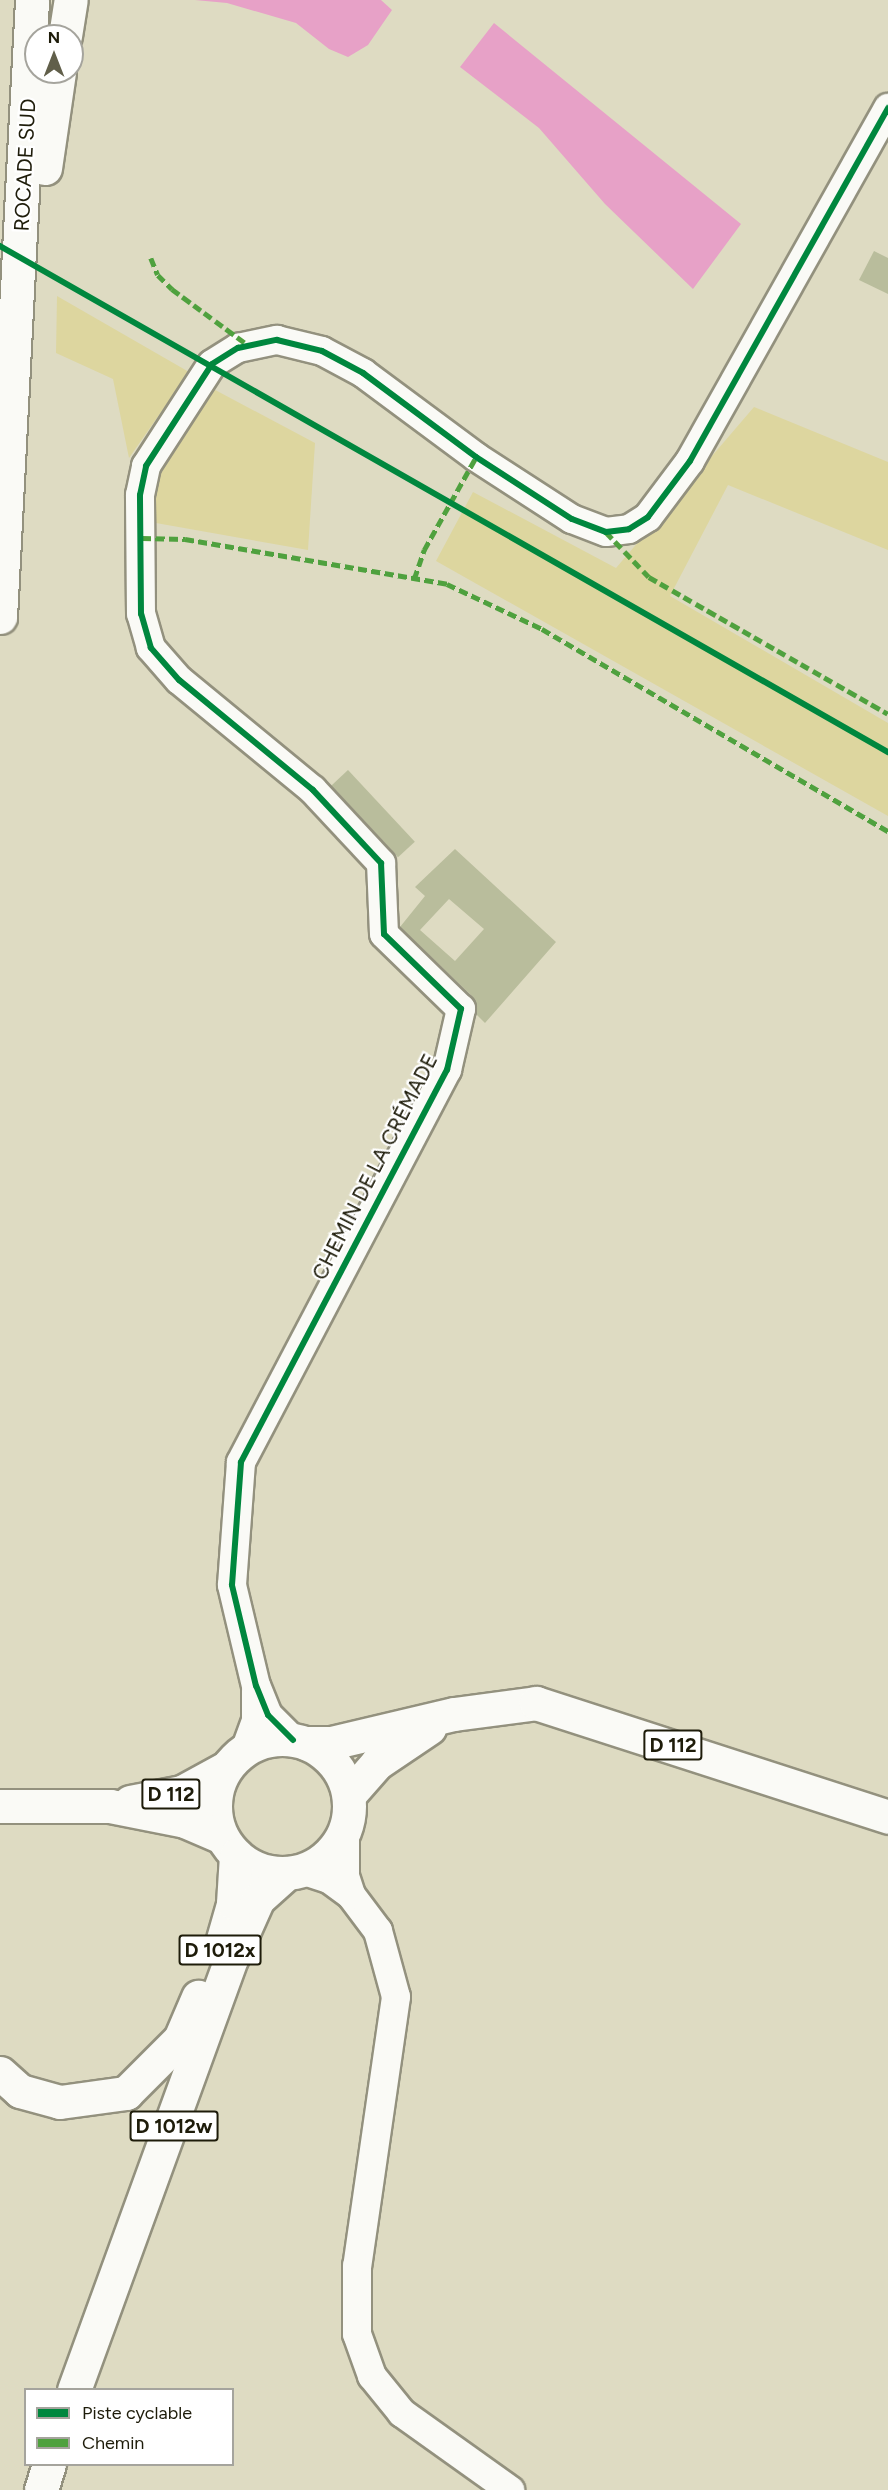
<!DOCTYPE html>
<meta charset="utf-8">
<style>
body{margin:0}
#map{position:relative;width:888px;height:2490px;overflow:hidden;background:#dedbc2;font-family:Figtree,sans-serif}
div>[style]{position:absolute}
.green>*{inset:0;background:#ddd69f}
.water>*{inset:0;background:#e7a1c7}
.building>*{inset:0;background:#b9bd9c;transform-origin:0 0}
.roads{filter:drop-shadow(2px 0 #93917e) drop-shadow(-2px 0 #93917e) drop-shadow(0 2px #93917e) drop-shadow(0 -2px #93917e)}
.minor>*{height:28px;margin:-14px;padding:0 14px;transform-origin:14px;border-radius:14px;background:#fafaf6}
.major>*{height:33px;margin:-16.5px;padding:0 16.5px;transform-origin:16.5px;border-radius:16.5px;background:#fafaf6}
.major>.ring{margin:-16.5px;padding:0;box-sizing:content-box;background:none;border:33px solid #fafaf6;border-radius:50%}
.highway>*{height:33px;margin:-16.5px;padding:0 16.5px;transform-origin:16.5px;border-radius:16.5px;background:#fafaf6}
.quiet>*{height:4.5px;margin-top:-2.25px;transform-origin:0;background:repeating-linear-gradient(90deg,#4fa13e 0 9px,transparent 0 13.5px)}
.cycleway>*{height:6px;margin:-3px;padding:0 3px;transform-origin:3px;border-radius:3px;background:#00873e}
span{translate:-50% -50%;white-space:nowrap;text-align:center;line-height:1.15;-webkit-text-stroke:4.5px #fff;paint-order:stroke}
.shield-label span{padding:2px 4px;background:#fff;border:2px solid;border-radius:4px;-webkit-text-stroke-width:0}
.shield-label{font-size:20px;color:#1e1c0a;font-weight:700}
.street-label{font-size:21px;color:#1e1c0a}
.legend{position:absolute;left:24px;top:2388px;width:210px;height:78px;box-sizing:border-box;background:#fff;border:2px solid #a5a49d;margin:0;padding:8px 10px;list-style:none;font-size:18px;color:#1e1c0a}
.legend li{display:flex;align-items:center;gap:12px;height:30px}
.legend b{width:30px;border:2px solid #a5a49d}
.north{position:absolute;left:24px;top:24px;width:60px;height:60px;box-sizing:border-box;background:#fff;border:2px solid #a5a49d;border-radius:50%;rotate:0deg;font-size:16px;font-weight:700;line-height:24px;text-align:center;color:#1e1c0a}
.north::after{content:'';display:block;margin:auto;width:21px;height:27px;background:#615f4a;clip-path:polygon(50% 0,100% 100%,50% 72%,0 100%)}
</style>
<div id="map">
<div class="green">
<div style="clip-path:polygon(57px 296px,189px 372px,129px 458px,113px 379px,56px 353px)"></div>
<div style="clip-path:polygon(204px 384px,315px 443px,308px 550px,156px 523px,154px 486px,161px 456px)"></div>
<div style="clip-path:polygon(754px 407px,888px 462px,888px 550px,728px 485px,670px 596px,888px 723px,888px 816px,436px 561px,473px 492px,616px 568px)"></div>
</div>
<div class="water">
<div style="clip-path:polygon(195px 0,381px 0,392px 10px,368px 45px,348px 57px,329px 49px,296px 23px,227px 3px)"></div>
<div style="clip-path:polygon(494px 23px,741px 224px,693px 289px,605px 204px,539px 128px,460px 67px)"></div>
</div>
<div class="building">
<div style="clip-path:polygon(874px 251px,888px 258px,888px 294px,859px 280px)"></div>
<div style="left:348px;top:770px;width:98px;height:23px;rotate:47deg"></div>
<div style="clip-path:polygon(evenodd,455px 849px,556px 942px,485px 1023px,477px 1015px,473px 997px,400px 927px,425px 896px,415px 887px,455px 849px,449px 899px,484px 929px,455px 961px,420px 930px,449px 899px)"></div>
</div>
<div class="roads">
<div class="minor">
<div style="left:293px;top:1740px;width:35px;rotate:-135deg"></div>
<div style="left:268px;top:1715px;width:31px;rotate:-112deg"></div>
<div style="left:256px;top:1686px;width:104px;rotate:-103.4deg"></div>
<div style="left:232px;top:1585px;width:123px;rotate:-85.8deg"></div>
<div style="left:241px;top:1462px;width:443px;rotate:-62.3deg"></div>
<div style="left:447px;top:1070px;width:63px;rotate:-77.1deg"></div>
<div style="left:461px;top:1009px;width:107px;rotate:-135.8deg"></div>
<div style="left:384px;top:934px;width:71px;rotate:-92.4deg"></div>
<div style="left:381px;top:863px;width:100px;rotate:-133deg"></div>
<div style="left:313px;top:790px;width:173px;rotate:-140.6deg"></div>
<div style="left:179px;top:680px;width:43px;rotate:-131.2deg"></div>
<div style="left:151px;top:648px;width:35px;rotate:-106deg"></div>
<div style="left:141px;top:614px;width:119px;rotate:-90.5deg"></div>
<div style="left:140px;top:495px;width:30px;rotate:-78deg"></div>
<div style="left:146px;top:466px;width:121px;rotate:-57.1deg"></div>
<div style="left:212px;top:364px;width:31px;rotate:-32deg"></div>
<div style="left:238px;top:348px;width:40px;rotate:-12deg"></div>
<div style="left:277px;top:340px;width:46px;rotate:13.7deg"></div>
<div style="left:322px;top:351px;width:47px;rotate:28.2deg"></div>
<div style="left:363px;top:373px;width:141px;rotate:36.6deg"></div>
<div style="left:476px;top:457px;width:114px;rotate:32.9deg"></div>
<div style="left:572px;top:519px;width:36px;rotate:21deg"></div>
<div style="left:606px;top:532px;width:23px;rotate:-7deg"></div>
<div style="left:629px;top:529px;width:22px;rotate:-32deg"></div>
<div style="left:648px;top:517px;width:70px;rotate:-53.1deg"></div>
<div style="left:690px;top:461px;width:405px;rotate:-60.7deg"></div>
<div style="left:246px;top:1748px;width:29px;rotate:-70deg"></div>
<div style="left:256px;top:1721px;width:30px;rotate:-90deg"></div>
<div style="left:345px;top:1830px;width:46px;rotate:90deg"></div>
<div style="left:345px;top:1876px;width:20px;rotate:72deg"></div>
<div style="left:351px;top:1895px;width:45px;rotate:53.1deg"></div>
<div style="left:378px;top:1931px;width:68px;rotate:74.7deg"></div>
<div style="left:396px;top:1997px;width:272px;rotate:98.2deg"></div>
<div style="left:357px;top:2266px;width:68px;rotate:90deg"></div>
<div style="left:357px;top:2334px;width:45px;rotate:70.3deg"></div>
<div style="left:372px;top:2376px;width:48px;rotate:51deg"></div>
<div style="left:402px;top:2413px;width:133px;rotate:35.5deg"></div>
<div style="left:301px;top:1870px;width:29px;rotate:18deg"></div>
<div style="left:329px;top:1879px;width:27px;rotate:36deg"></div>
</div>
<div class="major">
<div class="ring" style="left:215px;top:1739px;width:101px;height:101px"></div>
<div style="left:306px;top:1743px;width:25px"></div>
<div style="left:331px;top:1743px;width:126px;rotate:-13.3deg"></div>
<div style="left:454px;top:1714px;width:83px;rotate:-7.6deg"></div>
<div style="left:536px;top:1703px;width:370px;rotate:17.9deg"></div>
<div style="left:349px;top:1795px;width:43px;rotate:-48.8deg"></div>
<div style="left:377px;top:1763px;width:63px;rotate:-33.9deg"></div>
<div style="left:130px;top:1802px;width:53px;rotate:-10.9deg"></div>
<div style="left:182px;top:1792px;width:50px;rotate:-28.6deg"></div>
<div style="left:0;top:1806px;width:110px"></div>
<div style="left:110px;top:1806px;width:76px;rotate:11.3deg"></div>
<div style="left:185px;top:1821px;width:40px;rotate:23.4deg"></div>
</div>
<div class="highway">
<div style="left:65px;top:36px;width:36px;rotate:-81deg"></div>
<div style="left:45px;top:168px;width:97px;rotate:-81.7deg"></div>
<div style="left:0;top:617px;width:618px;rotate:-87.03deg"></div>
<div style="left:223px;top:1939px;width:37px;rotate:-74deg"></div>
<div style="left:233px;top:1903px;width:48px;rotate:-86.4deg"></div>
<div style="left:0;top:2073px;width:27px;rotate:42deg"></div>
<div style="left:20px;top:2091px;width:41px;rotate:15.4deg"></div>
<div style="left:60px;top:2102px;width:67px;rotate:-7.8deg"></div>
<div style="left:126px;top:2093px;width:76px;rotate:-45deg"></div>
<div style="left:180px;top:2039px;width:46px;rotate:-66.8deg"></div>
<div style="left:74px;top:2390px;width:461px;rotate:-70deg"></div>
<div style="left:232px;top:1957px;width:64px;rotate:-65.9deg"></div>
<div style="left:258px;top:1899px;width:39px;rotate:-42deg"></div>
<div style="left:41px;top:2490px;width:27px;rotate:-73deg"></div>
</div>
</div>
<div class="quiet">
<div style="left:151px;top:258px;width:18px;rotate:68deg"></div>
<div style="left:158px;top:275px;width:20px;rotate:45deg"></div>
<div style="left:172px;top:289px;width:94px;rotate:36.4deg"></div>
<div style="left:606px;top:532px;width:62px;rotate:46.3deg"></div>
<div style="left:649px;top:577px;width:275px;rotate:29.8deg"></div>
<div style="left:142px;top:538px;width:43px;rotate:1.3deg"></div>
<div style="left:185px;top:539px;width:266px;rotate:9.7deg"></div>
<div style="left:447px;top:584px;width:105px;rotate:25.3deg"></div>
<div style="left:542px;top:629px;width:401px;rotate:30.3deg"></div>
<div style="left:414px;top:579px;width:31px;rotate:-71deg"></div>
<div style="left:424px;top:550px;width:107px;rotate:-60.8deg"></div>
</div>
<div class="cycleway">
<div style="left:0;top:246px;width:1022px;rotate:29.68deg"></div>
<div style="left:293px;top:1740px;width:35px;rotate:-135deg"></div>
<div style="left:268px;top:1715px;width:31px;rotate:-112deg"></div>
<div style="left:256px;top:1686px;width:104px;rotate:-103.4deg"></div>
<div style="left:232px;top:1585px;width:123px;rotate:-85.8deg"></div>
<div style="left:241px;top:1462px;width:443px;rotate:-62.3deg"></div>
<div style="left:447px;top:1070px;width:63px;rotate:-77.1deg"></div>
<div style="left:461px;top:1009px;width:107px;rotate:-135.8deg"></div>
<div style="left:384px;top:934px;width:71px;rotate:-92.4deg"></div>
<div style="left:381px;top:863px;width:100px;rotate:-133deg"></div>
<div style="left:313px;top:790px;width:173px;rotate:-140.6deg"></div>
<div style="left:179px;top:680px;width:43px;rotate:-131.2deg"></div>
<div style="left:151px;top:648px;width:35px;rotate:-106deg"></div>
<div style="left:141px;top:614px;width:119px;rotate:-90.5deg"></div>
<div style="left:140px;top:495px;width:30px;rotate:-78deg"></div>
<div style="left:146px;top:466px;width:121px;rotate:-57.1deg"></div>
<div style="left:212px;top:364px;width:31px;rotate:-32deg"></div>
<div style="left:238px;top:348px;width:40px;rotate:-12deg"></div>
<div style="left:277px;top:340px;width:46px;rotate:13.7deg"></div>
<div style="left:322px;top:351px;width:47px;rotate:28.2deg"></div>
<div style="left:363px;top:373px;width:141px;rotate:36.6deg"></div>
<div style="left:476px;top:457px;width:114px;rotate:32.9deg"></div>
<div style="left:572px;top:519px;width:36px;rotate:21deg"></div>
<div style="left:606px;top:532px;width:23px;rotate:-7deg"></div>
<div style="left:629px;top:529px;width:22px;rotate:-32deg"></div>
<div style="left:648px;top:517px;width:70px;rotate:-53.1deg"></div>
<div style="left:690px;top:461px;width:405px;rotate:-60.7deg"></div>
</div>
<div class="shield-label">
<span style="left:673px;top:1745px">D 112</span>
<span style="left:171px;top:1794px">D 112</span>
<span style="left:220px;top:1950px">D 1012x</span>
<span style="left:174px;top:2126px">D 1012w</span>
</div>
<div class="street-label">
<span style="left:25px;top:165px;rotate:-87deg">ROCADE SUD</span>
<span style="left:375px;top:1167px;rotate:-63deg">CHEMIN DE LA CRÉMADE</span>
</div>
<ul class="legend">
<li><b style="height:8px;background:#00873e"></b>Piste cyclable</li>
<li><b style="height:8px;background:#4fa13e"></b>Chemin</li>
</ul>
<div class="north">N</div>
</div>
